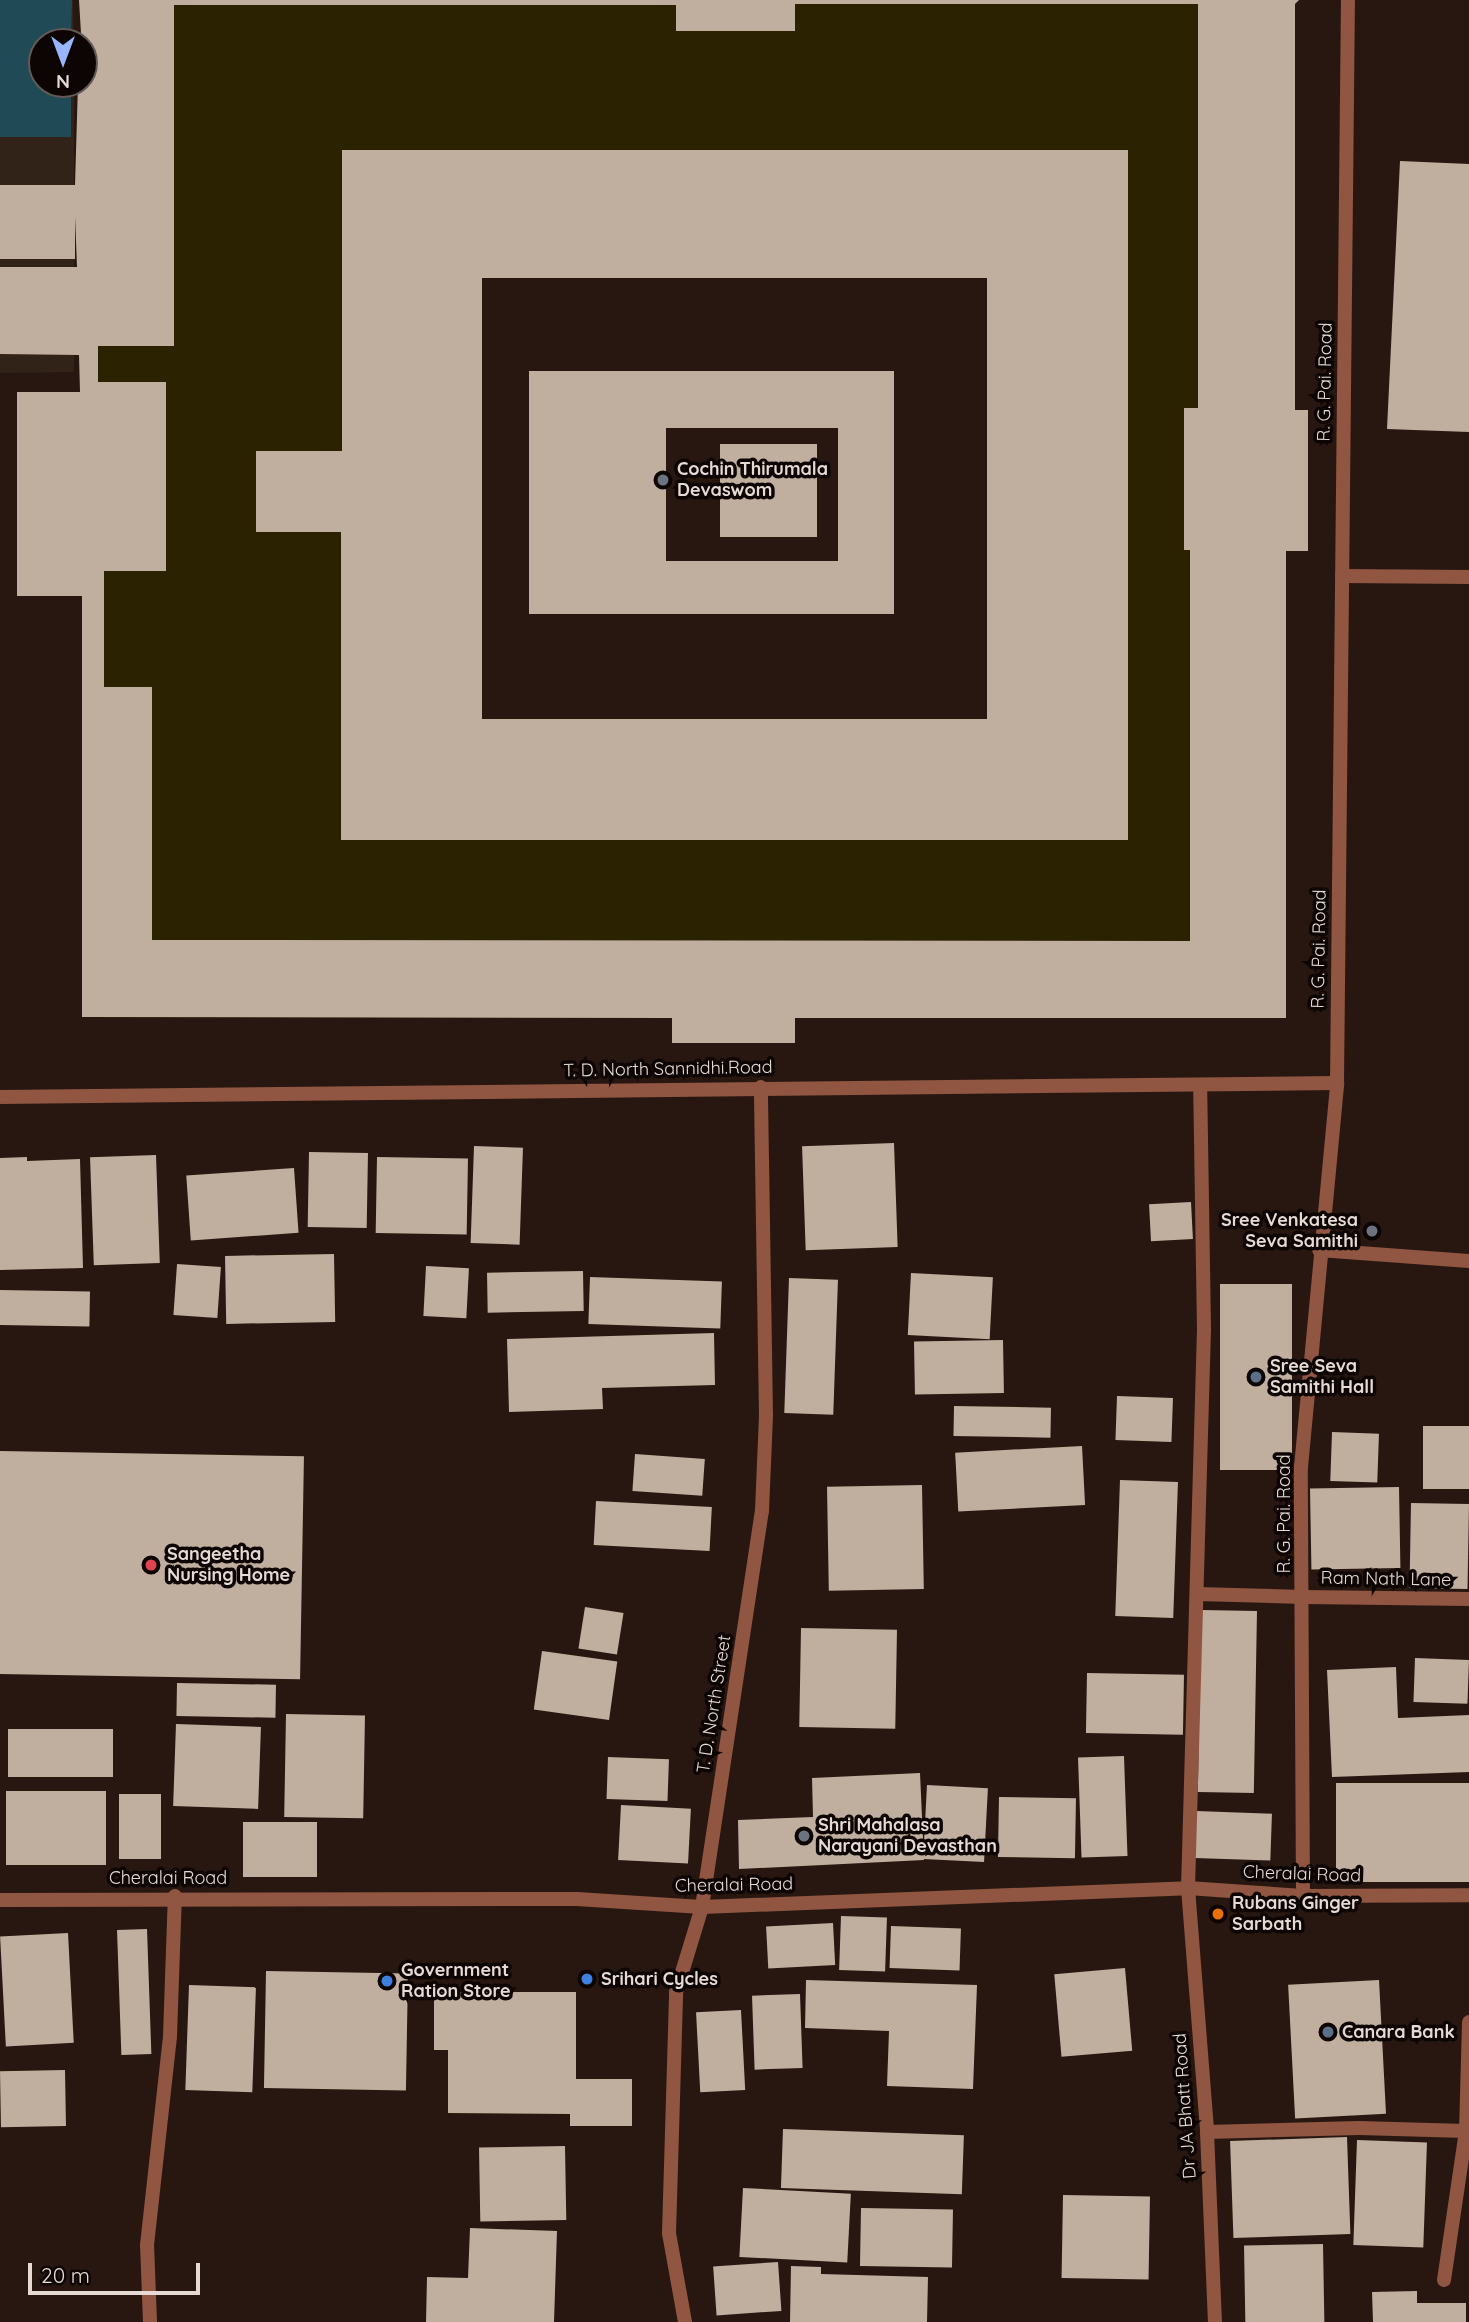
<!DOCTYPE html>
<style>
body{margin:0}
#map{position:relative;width:1469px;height:2322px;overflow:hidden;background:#281711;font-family:Quicksand,sans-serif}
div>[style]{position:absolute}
.education>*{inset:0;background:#322319}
.sand>*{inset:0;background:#2b2202}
.water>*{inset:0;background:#204a55}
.building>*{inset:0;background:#c0af9e;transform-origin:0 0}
.service>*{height:14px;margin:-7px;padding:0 7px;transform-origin:7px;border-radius:7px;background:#905642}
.minor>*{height:14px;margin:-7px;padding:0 7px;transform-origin:7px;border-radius:7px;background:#905642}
.tertiary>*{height:14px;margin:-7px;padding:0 7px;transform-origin:7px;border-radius:7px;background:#905642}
.dots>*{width:19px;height:19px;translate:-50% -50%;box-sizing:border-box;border:4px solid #0c0503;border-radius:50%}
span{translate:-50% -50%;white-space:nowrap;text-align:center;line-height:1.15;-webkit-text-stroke:7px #0c0503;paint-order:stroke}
.street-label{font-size:18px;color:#e6dad5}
.poi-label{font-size:18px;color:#e6dad5;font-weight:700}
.left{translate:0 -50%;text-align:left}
.right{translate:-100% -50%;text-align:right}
.north{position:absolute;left:28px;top:28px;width:70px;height:70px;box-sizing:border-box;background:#0c0503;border:2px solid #635a57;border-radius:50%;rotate:180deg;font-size:19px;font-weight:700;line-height:28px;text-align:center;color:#e6dad5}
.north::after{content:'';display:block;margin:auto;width:24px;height:32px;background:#97b6fd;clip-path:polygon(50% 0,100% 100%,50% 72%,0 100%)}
.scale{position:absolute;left:28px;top:2263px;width:172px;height:32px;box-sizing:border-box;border:4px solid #e6dad5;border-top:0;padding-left:9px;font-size:21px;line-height:24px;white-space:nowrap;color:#e6dad5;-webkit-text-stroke:5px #0c0503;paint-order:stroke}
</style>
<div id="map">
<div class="education">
<div style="clip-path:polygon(0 0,73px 0,74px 42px,42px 42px,42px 84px,74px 84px,74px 372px,0 373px)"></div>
</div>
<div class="sand">
<div style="clip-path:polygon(evenodd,795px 4px,1198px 4px,1198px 408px,1184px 408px,1184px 549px,1190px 550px,1190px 941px,152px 940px,152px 687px,104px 687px,104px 571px,166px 571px,166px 383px,98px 382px,98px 346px,174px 346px,174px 5px,676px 5px,677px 31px,795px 31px,795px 4px,343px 150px,1128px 150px,1128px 840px,341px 840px,341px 532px,256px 532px,256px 451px,342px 451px,343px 150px)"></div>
</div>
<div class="water">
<div style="clip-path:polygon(0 0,72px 0,71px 42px,42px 42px,42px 84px,71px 84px,71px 137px,0 137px)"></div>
</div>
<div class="building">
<div style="clip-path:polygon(evenodd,79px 0,1299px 0,1295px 4px,1295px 410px,1308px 410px,1308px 551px,1286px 551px,1286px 1018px,795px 1018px,795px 1043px,672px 1043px,672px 1018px,82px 1017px,82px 596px,17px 596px,17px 392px,80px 392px,79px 355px,0 354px,0 267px,77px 267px,75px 216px,75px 259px,0 259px,0 185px,75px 185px,78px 84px,84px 84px,79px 0,795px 4px,1198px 4px,1198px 408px,1184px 408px,1184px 550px,1190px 550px,1190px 941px,152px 940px,152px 687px,104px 687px,104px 571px,166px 571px,166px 382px,98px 382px,98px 346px,174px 346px,174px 5px,676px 5px,676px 31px,795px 31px,795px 4px)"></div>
<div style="clip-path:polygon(evenodd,342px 150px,1128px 150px,1128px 840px,341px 840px,341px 532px,256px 532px,256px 451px,342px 451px,342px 150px,482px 278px,987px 278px,987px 719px,482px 719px,482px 278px)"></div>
<div style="clip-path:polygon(1400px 161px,1469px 164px,1469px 432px,1387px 429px)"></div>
<div style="clip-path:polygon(evenodd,529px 371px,894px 371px,894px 614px,529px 614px,529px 371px,666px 428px,838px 428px,838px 561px,666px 561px,666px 428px)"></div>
<div style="left:720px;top:444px;width:97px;height:93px"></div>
<div style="left:894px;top:1143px;width:104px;height:92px;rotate:88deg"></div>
<div style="left:474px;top:1146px;width:49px;height:97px;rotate:2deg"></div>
<div style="left:309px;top:1152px;width:59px;height:75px;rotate:1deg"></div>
<div style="left:156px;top:1155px;width:108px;height:66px;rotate:88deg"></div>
<div style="clip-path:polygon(27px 1157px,27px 1161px,80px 1159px,83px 1268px,0 1270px,0 1158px)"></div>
<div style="left:377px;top:1157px;width:91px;height:76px;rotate:1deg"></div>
<div style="left:294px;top:1168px;width:65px;height:108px;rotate:86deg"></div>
<div style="left:1191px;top:1202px;width:37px;height:42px;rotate:87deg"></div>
<div style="left:334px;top:1254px;width:68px;height:109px;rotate:89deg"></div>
<div style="left:177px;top:1264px;width:44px;height:51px;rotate:4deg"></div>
<div style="left:426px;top:1266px;width:43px;height:50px;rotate:3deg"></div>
<div style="left:583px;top:1271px;width:40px;height:96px;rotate:89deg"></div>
<div style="left:911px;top:1273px;width:82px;height:62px;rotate:3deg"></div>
<div style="left:590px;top:1277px;width:132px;height:47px;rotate:2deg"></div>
<div style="left:789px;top:1278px;width:49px;height:135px;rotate:2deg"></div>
<div style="left:1220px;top:1284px;width:72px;height:186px"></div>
<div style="left:0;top:1290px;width:90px;height:35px;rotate:1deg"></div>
<div style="clip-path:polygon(714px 1333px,715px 1385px,602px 1388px,603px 1409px,509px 1412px,507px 1339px)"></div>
<div style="left:1003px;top:1340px;width:53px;height:89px;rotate:89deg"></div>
<div style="left:1117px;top:1396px;width:56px;height:44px;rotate:2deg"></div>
<div style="left:954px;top:1406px;width:97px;height:30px;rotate:1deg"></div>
<div style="left:1469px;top:1426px;width:63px;height:46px;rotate:90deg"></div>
<div style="left:1332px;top:1432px;width:47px;height:49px;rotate:2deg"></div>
<div style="left:1082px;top:1446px;width:59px;height:127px;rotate:87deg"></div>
<div style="left:0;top:1451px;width:304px;height:223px;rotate:1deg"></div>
<div style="left:635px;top:1454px;width:70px;height:37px;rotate:4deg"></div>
<div style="left:1120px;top:1480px;width:58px;height:136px;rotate:2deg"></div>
<div style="left:922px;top:1485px;width:104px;height:95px;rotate:89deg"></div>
<div style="left:1399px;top:1487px;width:81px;height:89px;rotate:89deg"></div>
<div style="left:596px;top:1501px;width:116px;height:44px;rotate:3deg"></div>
<div style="left:1411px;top:1503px;width:58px;height:85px;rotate:1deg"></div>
<div style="left:585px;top:1607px;width:39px;height:42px;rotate:9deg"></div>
<div style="left:1201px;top:1610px;width:56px;height:182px;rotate:1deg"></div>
<div style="left:801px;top:1628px;width:96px;height:99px;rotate:1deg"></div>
<div style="left:542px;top:1651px;width:76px;height:59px;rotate:8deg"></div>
<div style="left:1415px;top:1658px;width:54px;height:44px;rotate:2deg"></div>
<div style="clip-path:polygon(1396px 1667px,1398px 1718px,1469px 1715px,1469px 1772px,1332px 1777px,1327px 1670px)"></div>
<div style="left:1087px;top:1673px;width:97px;height:60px;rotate:1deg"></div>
<div style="left:177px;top:1683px;width:99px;height:33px;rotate:1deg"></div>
<div style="left:286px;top:1714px;width:79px;height:103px;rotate:1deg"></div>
<div style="left:176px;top:1724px;width:85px;height:82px;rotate:2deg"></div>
<div style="left:8px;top:1729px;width:105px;height:48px"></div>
<div style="left:1124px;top:1756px;width:100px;height:46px;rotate:88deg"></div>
<div style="left:608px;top:1757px;width:61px;height:42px;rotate:2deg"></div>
<div style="clip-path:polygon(920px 1773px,924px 1860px,739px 1869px,738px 1820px,813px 1817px,812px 1778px)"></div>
<div style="left:1469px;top:1783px;width:99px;height:133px;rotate:90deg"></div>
<div style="left:927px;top:1785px;width:61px;height:74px;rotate:3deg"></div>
<div style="left:6px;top:1791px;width:100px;height:74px"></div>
<div style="left:119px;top:1794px;width:42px;height:65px"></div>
<div style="left:999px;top:1797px;width:77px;height:60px;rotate:1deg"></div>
<div style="left:621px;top:1805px;width:70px;height:55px;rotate:3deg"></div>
<div style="left:1196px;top:1811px;width:76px;height:47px;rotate:2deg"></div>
<div style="left:243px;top:1822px;width:74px;height:55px"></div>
<div style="left:841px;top:1916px;width:46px;height:54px;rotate:2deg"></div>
<div style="left:833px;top:1923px;width:42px;height:67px;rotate:87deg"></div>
<div style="left:891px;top:1926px;width:70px;height:42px;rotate:2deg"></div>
<div style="left:147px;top:1929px;width:125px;height:30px;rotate:88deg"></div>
<div style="left:68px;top:1933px;width:110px;height:68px;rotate:87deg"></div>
<div style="left:1125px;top:1968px;width:83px;height:71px;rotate:85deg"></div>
<div style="left:266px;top:1971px;width:142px;height:117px;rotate:1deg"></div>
<div style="clip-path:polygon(806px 1980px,977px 1985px,973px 2089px,887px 2086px,889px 2031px,805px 2028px)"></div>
<div style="left:1379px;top:1980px;width:134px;height:91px;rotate:87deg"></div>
<div style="left:189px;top:1985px;width:67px;height:105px;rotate:2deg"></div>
<div style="clip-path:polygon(434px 1992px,576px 1992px,576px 2079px,632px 2079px,632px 2126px,570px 2126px,570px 2114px,448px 2113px,448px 2050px,434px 2050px)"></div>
<div style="left:800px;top:1994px;width:74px;height:48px;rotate:88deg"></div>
<div style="left:741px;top:2010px;width:80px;height:45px;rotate:87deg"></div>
<div style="left:65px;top:2070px;width:56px;height:65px;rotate:89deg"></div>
<div style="left:783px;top:2129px;width:181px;height:59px;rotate:2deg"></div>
<div style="left:1347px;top:2137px;width:97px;height:117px;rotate:88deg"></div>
<div style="left:1357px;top:2140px;width:70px;height:105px;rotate:2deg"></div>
<div style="left:565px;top:2146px;width:74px;height:86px;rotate:89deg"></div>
<div style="left:743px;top:2188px;width:108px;height:69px;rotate:3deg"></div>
<div style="left:1063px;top:2195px;width:87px;height:83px;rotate:1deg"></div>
<div style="left:861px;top:2208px;width:92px;height:58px;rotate:1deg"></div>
<div style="clip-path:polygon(470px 2228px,557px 2231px,554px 2322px,426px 2322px,427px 2277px,468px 2278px)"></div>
<div style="left:1323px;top:2244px;width:78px;height:79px;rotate:89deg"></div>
<div style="left:778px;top:2262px;width:49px;height:65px;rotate:86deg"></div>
<div style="clip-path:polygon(791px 2266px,821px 2267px,821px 2274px,928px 2277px,927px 2322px,790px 2322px)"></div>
<div style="clip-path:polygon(1417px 2291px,1417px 2303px,1466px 2303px,1466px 2322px,1373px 2322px,1372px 2292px)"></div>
</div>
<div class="service">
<div style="left:1197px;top:1594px;width:106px;rotate:1.6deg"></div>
<div style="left:1188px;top:1888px;width:558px;rotate:-88.36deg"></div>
<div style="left:1204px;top:1330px;width:244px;rotate:-90.9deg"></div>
<div style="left:150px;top:2322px;width:77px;rotate:-92.2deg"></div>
<div style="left:147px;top:2245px;width:210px;rotate:-83.7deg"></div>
<div style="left:170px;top:2036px;width:140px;rotate:-88deg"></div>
</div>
<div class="minor">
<div style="left:1342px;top:576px;width:127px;rotate:0.5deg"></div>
<div style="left:0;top:1097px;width:1337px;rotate:-0.6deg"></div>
<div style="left:1319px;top:1250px;width:150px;rotate:4.2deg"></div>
<div style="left:1303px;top:1597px;width:166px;rotate:0.7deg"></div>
<div style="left:1188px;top:1888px;width:245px;rotate:85.5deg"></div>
<div style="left:1207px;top:2132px;width:190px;rotate:87.6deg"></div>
<div style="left:1207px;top:2132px;width:152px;rotate:-1.5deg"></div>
<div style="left:1359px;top:2128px;width:107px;rotate:1.6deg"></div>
<div style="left:1466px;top:2131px;width:109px;rotate:-88.4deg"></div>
<div style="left:1444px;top:2280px;width:151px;rotate:-81.6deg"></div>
<div style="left:685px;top:2322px;width:90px;rotate:-100.2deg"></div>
<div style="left:669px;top:2233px;width:241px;rotate:-88.3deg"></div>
<div style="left:676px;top:1992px;width:89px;rotate:-73deg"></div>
<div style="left:702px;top:1907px;width:401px;rotate:-81.4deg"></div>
<div style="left:762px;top:1511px;width:96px;rotate:-87.6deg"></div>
<div style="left:766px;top:1415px;width:328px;rotate:-90.9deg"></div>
</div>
<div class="tertiary">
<div style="left:1303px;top:1896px;width:429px;rotate:-90.3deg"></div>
<div style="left:1301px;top:1467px;width:386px;rotate:-84.6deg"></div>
<div style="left:1337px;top:1083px;width:1083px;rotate:-89.42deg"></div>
<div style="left:0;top:1900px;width:577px;rotate:-0.1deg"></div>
<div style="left:577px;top:1899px;width:125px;rotate:3.7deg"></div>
<div style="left:702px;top:1907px;width:486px;rotate:-2.2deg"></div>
<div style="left:1188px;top:1888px;width:115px;rotate:4deg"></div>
<div style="left:1303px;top:1896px;width:166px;rotate:-0.3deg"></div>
</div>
<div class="dots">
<div style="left:663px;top:480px;background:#6b7280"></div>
<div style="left:1372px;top:1231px;background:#6b7280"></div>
<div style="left:1256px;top:1377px;background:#5c6f8a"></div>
<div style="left:151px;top:1565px;background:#e0444e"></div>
<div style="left:804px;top:1836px;background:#6b7280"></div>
<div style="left:1218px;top:1914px;background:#e8710a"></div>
<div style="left:587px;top:1979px;background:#3f7fe0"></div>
<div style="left:387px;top:1981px;background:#3f7fe0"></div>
<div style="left:1328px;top:2032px;background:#5c6f8a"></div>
</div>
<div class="street-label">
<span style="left:1325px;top:382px;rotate:-89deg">R. G. Pai. Road</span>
<span style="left:1319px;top:949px;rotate:-89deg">R. G. Pai. Road</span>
<span style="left:668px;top:1069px;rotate:-1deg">T. D. North Sannidhi.Road</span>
<span style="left:1284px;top:1514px;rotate:-90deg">R. G. Pai. Road</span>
<span style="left:1386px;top:1579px;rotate:1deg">Ram Nath Lane</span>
<span style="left:714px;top:1704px;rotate:-81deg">T. D. North Street</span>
<span style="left:1302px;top:1874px;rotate:2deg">Cheralai Road</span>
<span style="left:168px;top:1878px">Cheralai Road</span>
<span style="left:734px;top:1885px;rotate:-1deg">Cheralai Road</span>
<span style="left:1185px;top:2106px;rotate:-94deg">Dr JA Bhatt Road</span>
</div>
<div class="poi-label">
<span class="left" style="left:677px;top:480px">Cochin Thirumala<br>Devaswom</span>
<span class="right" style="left:1358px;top:1231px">Sree Venkatesa<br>Seva Samithi</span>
<span class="left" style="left:1270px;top:1377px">Sree Seva<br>Samithi Hall</span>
<span class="left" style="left:167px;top:1565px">Sangeetha<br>Nursing Home</span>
<span class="left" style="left:818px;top:1836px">Shri Mahalasa<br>Narayani Devasthan</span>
<span class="left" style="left:1232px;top:1914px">Rubans Ginger<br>Sarbath</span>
<span class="left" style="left:401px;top:1981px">Government<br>Ration Store</span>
<span class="left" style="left:601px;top:1979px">Srihari Cycles</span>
<span class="left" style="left:1342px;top:2032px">Canara Bank</span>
</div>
<div class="north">N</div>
<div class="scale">20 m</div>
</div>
